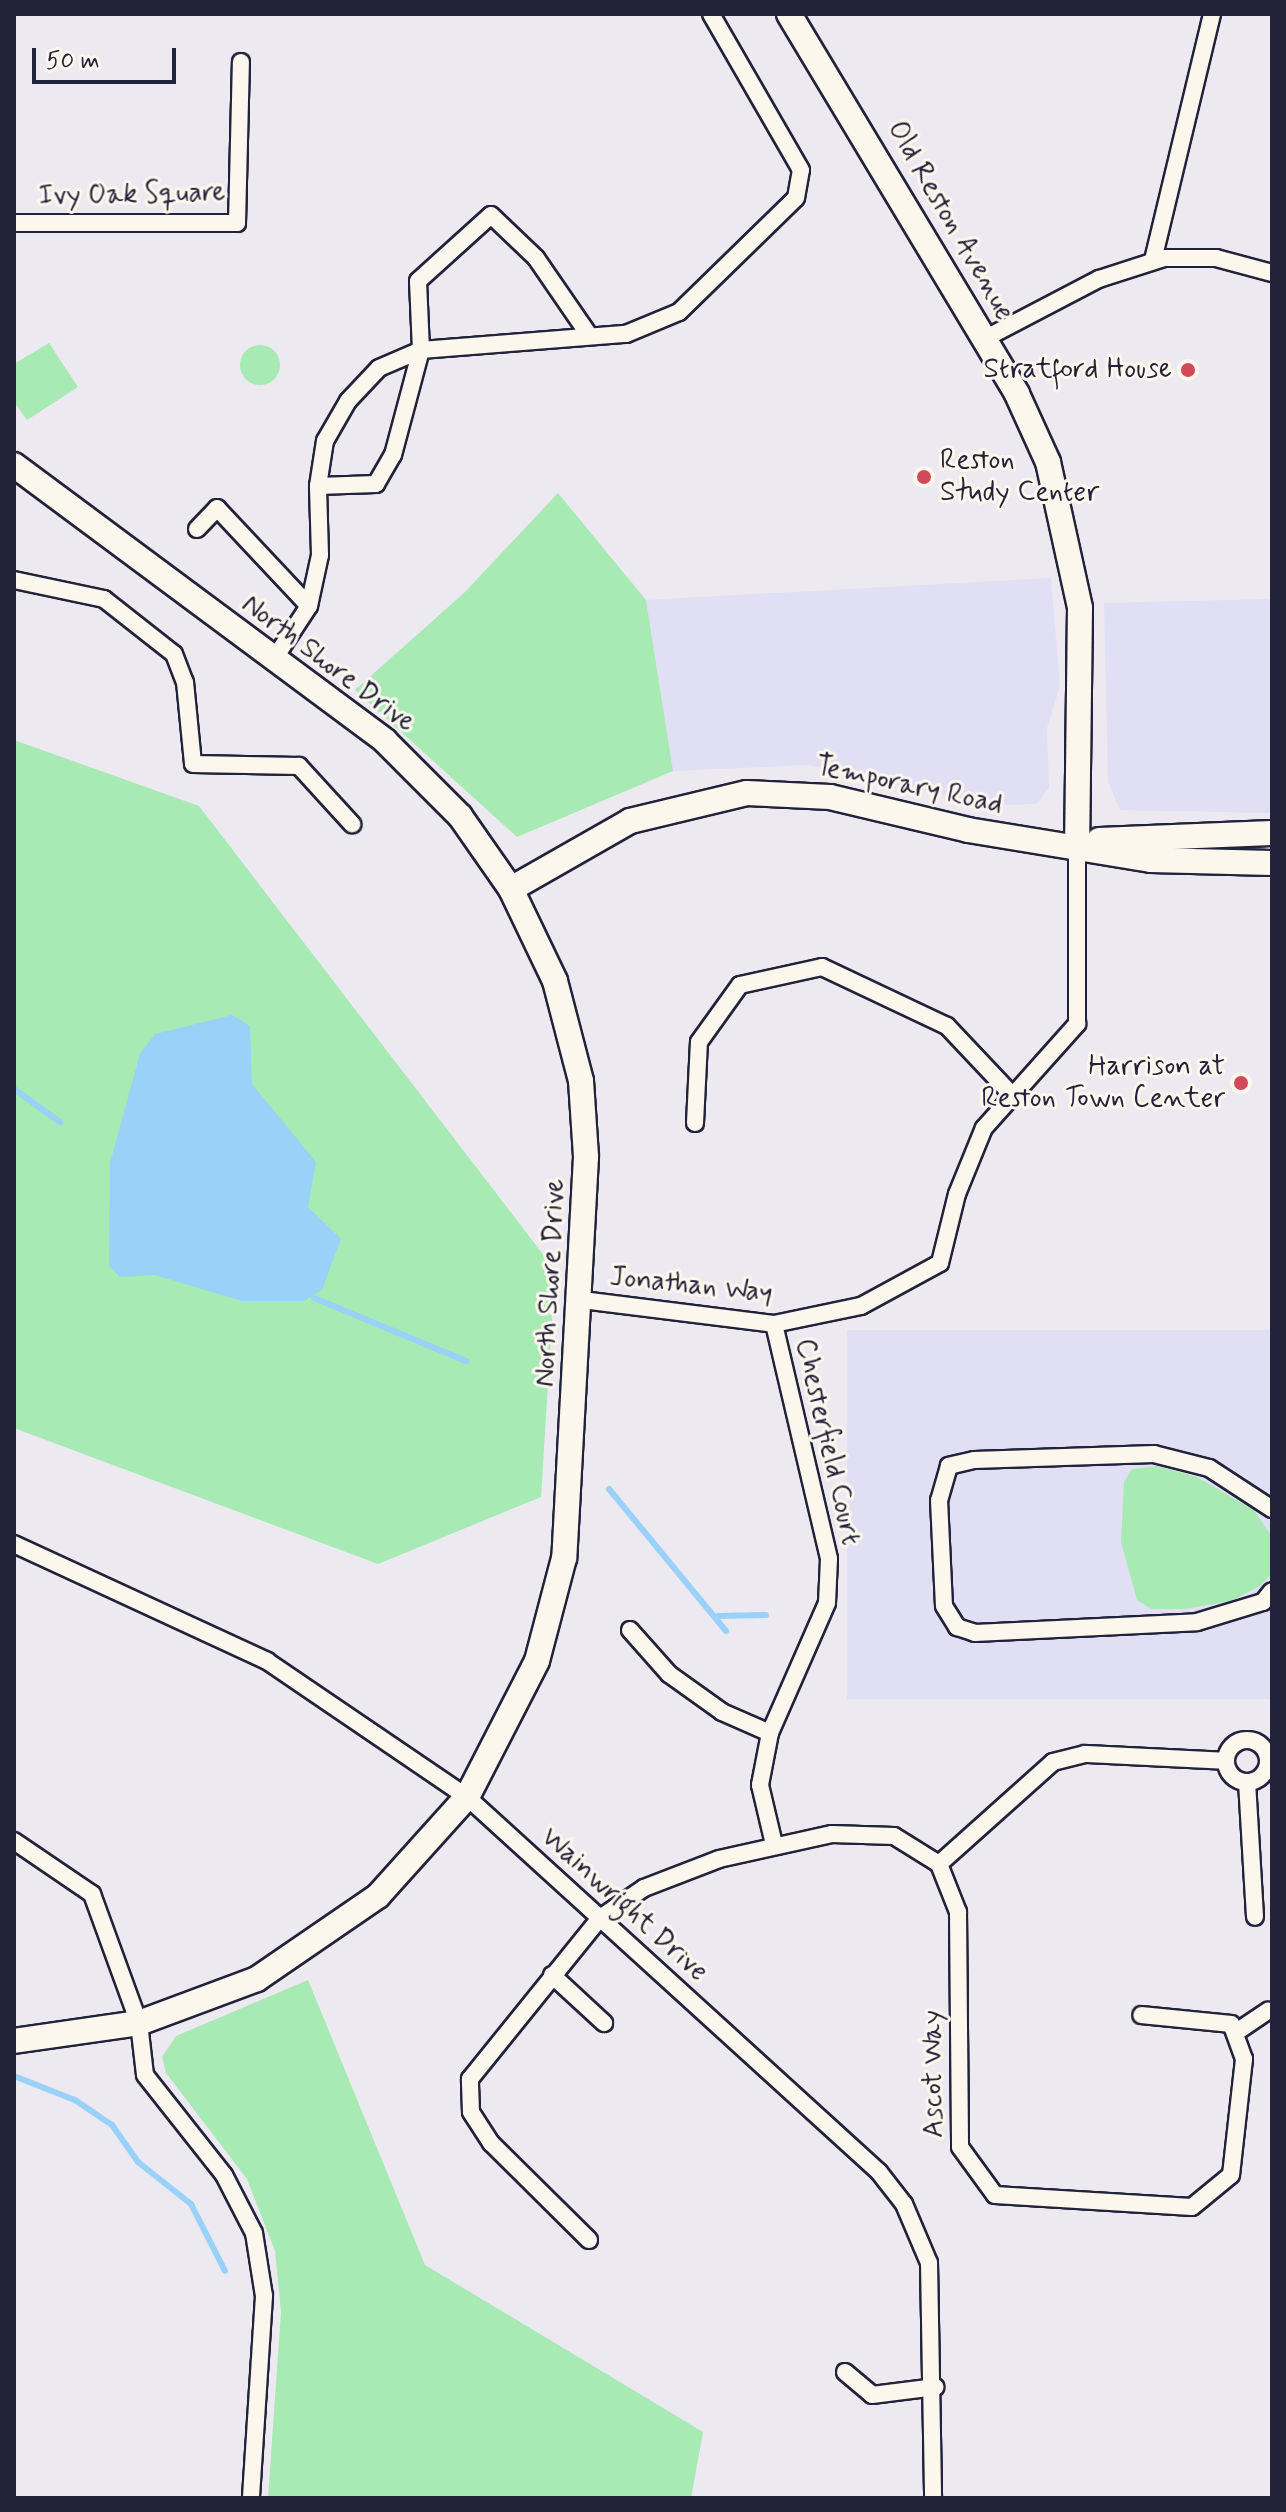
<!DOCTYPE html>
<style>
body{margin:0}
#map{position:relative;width:1286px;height:2512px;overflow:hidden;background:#ece9f0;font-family:Mynerve,sans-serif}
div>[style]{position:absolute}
.built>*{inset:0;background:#e1dff3;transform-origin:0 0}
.green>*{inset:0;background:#a8eab3}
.round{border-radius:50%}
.water>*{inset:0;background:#99d1f8}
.stream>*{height:6px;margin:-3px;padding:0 3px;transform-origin:3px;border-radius:3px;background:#99d1f8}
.roads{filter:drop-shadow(2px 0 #22223b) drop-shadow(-2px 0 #22223b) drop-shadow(0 2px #22223b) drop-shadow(0 -2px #22223b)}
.street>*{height:16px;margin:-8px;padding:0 8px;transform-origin:8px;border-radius:8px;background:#fbf7ec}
.street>.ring{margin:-8px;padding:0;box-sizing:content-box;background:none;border:16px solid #fbf7ec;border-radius:50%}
.secondary>*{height:24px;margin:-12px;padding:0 12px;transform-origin:12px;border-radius:12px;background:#fbf7ec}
.dots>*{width:22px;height:22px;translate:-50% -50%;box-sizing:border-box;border:4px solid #fbf7ec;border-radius:50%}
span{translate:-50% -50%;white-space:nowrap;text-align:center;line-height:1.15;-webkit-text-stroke:6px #fbf7ec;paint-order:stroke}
.street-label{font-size:28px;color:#22223b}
.poi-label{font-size:28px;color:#22223b}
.right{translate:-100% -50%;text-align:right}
.left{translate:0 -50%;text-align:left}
.frame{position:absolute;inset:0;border:16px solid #22223b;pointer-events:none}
.scale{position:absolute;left:32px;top:48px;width:144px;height:36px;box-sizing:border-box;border:4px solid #22223b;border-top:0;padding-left:10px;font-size:24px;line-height:28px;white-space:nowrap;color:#22223b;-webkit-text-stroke:6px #fbf7ec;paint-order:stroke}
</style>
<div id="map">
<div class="built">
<div style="clip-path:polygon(1051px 578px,1060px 686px,1047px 728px,1049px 788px,1036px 804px,989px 805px,809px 765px,673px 771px,646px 600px)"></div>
<div style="clip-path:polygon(1272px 599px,1272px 813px,1120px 810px,1108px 782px,1104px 603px)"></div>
<div style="left:1272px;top:1330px;width:369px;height:425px;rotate:90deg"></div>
</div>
<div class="green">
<div style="clip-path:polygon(49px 343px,78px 387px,27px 420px,14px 402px,14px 364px)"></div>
<div class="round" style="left:240px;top:345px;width:40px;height:40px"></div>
<div style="clip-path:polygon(558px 493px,646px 600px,673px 771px,517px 837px,355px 690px,465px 592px)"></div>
<div style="clip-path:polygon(14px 740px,199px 806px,555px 1270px,541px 1497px,378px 1564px,14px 1428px)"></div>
<div style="clip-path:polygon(1157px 1466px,1197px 1477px,1254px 1510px,1272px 1537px,1272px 1573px,1260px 1586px,1231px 1601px,1185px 1609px,1151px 1609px,1137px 1600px,1121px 1542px,1124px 1482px,1132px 1469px)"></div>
<div style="clip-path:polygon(308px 1980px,425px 2265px,703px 2432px,691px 2498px,268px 2498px,281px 2312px,275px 2251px,247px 2179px,166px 2073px,162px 2057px,176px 2036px)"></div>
</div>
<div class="water">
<div style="clip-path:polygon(232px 1015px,250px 1026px,252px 1084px,316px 1162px,308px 1207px,341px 1239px,322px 1290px,304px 1301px,242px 1301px,155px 1275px,120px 1277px,109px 1266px,110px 1163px,140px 1054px,155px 1034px)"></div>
</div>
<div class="stream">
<div style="left:14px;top:1089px;width:57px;rotate:35.7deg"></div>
<div style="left:314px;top:1298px;width:165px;rotate:22.5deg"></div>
<div style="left:609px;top:1489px;width:184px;rotate:50.5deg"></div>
<div style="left:718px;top:1616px;width:48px;rotate:-1.2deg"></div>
<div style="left:14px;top:2076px;width:66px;rotate:21.5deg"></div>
<div style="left:75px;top:2100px;width:45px;rotate:34deg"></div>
<div style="left:112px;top:2125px;width:45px;rotate:54.9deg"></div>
<div style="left:138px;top:2162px;width:68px;rotate:38.4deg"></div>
<div style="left:191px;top:2204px;width:75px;rotate:63.1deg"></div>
</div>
<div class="roads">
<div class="street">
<div style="left:14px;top:223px;width:223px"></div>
<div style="left:237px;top:223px;width:161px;rotate:-88.6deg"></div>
<div style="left:1153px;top:260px;width:253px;rotate:-76.5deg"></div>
<div style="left:984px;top:339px;width:130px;rotate:-27.6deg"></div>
<div style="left:1099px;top:279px;width:68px;rotate:-17.9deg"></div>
<div style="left:1164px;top:258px;width:52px"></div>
<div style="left:1216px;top:258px;width:58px;rotate:15deg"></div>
<div style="left:318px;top:486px;width:46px;rotate:-81.2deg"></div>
<div style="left:325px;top:441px;width:46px;rotate:-60.1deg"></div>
<div style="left:348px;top:401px;width:45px;rotate:-46.8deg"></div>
<div style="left:379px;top:368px;width:46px;rotate:-23.2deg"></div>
<div style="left:421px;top:350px;width:69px;rotate:-92.5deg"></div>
<div style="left:418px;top:281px;width:98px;rotate:-42.1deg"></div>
<div style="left:491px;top:215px;width:62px;rotate:43.7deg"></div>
<div style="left:536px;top:258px;width:93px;rotate:55.5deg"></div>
<div style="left:197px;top:529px;width:29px;rotate:-46deg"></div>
<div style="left:217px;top:508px;width:134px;rotate:46.8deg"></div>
<div style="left:14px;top:580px;width:92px;rotate:11.9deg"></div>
<div style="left:104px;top:599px;width:89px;rotate:38.2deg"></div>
<div style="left:174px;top:654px;width:30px;rotate:69deg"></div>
<div style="left:185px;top:682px;width:82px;rotate:84.4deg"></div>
<div style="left:193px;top:764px;width:106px;rotate:1.1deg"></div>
<div style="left:299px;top:766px;width:79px;rotate:47.6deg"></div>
<div style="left:274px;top:659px;width:64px;rotate:-56.6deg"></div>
<div style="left:309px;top:606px;width:52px;rotate:-77.8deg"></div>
<div style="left:320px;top:555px;width:69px;rotate:-91.7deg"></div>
<div style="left:318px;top:486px;width:58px;rotate:-2deg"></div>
<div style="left:376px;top:484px;width:34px;rotate:-60deg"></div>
<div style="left:393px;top:455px;width:109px;rotate:-75.1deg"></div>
<div style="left:421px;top:350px;width:206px;rotate:-4.5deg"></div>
<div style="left:626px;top:334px;width:57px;rotate:-22.5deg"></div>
<div style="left:679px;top:312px;width:163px;rotate:-44.3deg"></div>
<div style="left:796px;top:198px;width:28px;rotate:-80deg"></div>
<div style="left:801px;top:170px;width:180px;rotate:-120deg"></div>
<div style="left:695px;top:1123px;width:81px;rotate:-87.2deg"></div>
<div style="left:699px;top:1042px;width:70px;rotate:-54.3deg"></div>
<div style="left:740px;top:985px;width:84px;rotate:-12.4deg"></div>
<div style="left:822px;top:967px;width:138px;rotate:25.3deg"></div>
<div style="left:947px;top:1026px;width:93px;rotate:46.7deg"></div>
<div style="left:582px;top:1300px;width:193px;rotate:7.1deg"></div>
<div style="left:774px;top:1324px;width:89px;rotate:-11.7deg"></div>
<div style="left:861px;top:1306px;width:90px;rotate:-28.6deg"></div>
<div style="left:940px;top:1263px;width:71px;rotate:-76.2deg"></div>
<div style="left:957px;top:1194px;width:71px;rotate:-67.8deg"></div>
<div style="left:984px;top:1128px;width:140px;rotate:-48.2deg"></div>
<div style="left:1077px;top:1024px;width:181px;rotate:-90deg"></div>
<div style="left:774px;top:1324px;width:241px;rotate:76.8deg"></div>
<div style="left:829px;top:1559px;width:44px;rotate:92.6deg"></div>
<div style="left:827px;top:1603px;width:142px;rotate:113.7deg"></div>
<div style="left:770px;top:1733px;width:53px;rotate:100.9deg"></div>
<div style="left:760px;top:1785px;width:61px;rotate:76.7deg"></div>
<div style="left:1272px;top:1509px;width:75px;rotate:-146.9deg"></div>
<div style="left:1209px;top:1468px;width:57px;rotate:-165.7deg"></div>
<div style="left:1154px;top:1454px;width:180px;rotate:178.1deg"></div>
<div style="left:974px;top:1460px;width:26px;rotate:167deg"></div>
<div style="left:949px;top:1466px;width:35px;rotate:106deg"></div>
<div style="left:939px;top:1500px;width:106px;rotate:87.3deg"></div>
<div style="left:944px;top:1606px;width:25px;rotate:58deg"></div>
<div style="left:957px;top:1627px;width:19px;rotate:18deg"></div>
<div style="left:975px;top:1633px;width:222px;rotate:-2.8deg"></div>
<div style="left:1197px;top:1622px;width:69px;rotate:-16.9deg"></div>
<div style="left:1263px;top:1602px;width:14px;rotate:-51deg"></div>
<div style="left:14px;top:1544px;width:279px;rotate:24.8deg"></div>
<div style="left:267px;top:1661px;width:242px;rotate:34.2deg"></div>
<div style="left:467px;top:1797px;width:557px;rotate:42.31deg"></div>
<div style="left:879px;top:2172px;width:41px;rotate:52deg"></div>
<div style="left:904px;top:2204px;width:64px;rotate:67deg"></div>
<div style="left:929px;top:2263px;width:235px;rotate:89deg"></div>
<div style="left:630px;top:1630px;width:59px;rotate:48.4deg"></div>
<div style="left:669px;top:1674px;width:65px;rotate:35.6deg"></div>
<div style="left:722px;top:1712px;width:52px;rotate:23.6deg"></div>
<div class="ring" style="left:1226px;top:1740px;width:26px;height:26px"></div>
<div style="left:1247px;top:1782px;width:135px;rotate:86.6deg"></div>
<div style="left:14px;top:1841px;width:94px;rotate:34.2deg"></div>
<div style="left:92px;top:1894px;width:137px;rotate:70deg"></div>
<div style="left:139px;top:2023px;width:52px;rotate:83.4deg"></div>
<div style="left:145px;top:2075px;width:127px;rotate:51.7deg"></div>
<div style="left:224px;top:2175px;width:65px;rotate:62.7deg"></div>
<div style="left:254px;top:2233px;width:64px;rotate:81deg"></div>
<div style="left:264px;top:2296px;width:202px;rotate:93.7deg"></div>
<div style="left:939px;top:1864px;width:153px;rotate:-41.8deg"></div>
<div style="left:1053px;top:1762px;width:33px;rotate:-14deg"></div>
<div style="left:1085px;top:1754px;width:141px;rotate:2.8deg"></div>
<div style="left:552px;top:1975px;width:71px;rotate:42.7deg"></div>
<div style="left:1235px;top:2033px;width:40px;rotate:-34deg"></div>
<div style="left:589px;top:2240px;width:138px;rotate:-135.3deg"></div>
<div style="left:491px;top:2143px;width:37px;rotate:-123deg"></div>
<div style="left:471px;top:2112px;width:33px;rotate:-92deg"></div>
<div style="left:470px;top:2079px;width:207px;rotate:-51.1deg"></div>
<div style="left:600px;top:1918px;width:53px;rotate:-34.3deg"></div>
<div style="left:644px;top:1888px;width:80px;rotate:-21.1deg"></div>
<div style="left:719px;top:1859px;width:116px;rotate:-12.5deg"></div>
<div style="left:832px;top:1834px;width:62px;rotate:1.8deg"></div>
<div style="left:894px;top:1836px;width:53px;rotate:31.9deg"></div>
<div style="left:939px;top:1864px;width:52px;rotate:68.4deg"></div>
<div style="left:958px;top:1912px;width:235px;rotate:89.5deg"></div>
<div style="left:960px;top:2147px;width:59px;rotate:53.9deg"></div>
<div style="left:995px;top:2195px;width:197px;rotate:3.5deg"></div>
<div style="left:1192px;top:2207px;width:50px;rotate:-39.4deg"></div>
<div style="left:1231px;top:2175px;width:117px;rotate:-83.6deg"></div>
<div style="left:1244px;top:2059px;width:37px;rotate:-110deg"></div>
<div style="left:1231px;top:2024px;width:90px;rotate:-174.3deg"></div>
<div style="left:845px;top:2372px;width:35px;rotate:40deg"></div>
<div style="left:872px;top:2395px;width:64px;rotate:-7.2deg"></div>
</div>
<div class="secondary">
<div style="left:789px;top:14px;width:443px;rotate:59deg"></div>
<div style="left:1017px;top:394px;width:75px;rotate:65.5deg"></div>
<div style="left:1048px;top:462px;width:149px;rotate:77.6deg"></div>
<div style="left:1080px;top:608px;width:235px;rotate:90.7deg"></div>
<div style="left:14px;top:465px;width:462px;rotate:36.6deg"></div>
<div style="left:385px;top:741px;width:106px;rotate:45deg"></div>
<div style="left:460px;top:816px;width:89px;rotate:55.1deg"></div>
<div style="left:511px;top:889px;width:102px;rotate:64.4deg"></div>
<div style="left:555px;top:981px;width:103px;rotate:75.4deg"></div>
<div style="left:581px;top:1081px;width:76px;rotate:86.2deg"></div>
<div style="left:586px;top:1157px;width:402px;rotate:93.1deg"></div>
<div style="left:564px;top:1558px;width:106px;rotate:104.7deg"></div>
<div style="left:537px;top:1661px;width:153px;rotate:117.2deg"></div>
<div style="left:467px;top:1797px;width:133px;rotate:132deg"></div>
<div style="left:378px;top:1896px;width:147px;rotate:145.6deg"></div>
<div style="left:257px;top:1979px;width:126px;rotate:159.6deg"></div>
<div style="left:139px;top:2023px;width:126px;rotate:171.8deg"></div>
<div style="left:1099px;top:840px;width:173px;rotate:-2.3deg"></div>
<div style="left:511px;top:889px;width:137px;rotate:-29.7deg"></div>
<div style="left:630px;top:821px;width:120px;rotate:-13.5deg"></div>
<div style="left:747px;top:793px;width:83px;rotate:2.8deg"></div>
<div style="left:830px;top:797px;width:142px;rotate:13.4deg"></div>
<div style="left:968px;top:830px;width:185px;rotate:9.3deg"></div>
<div style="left:1151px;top:860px;width:121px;rotate:1.4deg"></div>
</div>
</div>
<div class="dots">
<div style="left:1188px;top:370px;background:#d1495b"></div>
<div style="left:924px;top:477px;background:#d1495b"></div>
<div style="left:1241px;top:1083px;background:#d1495b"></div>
</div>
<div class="street-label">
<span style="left:132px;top:195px;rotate:-1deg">Ivy Oak Square</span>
<span style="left:950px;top:221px;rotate:60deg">Old Reston Avenue</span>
<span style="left:328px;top:664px;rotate:37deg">North Shore Drive</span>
<span style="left:909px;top:786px;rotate:12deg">Temporary Road</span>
<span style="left:551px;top:1283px;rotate:-87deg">North Shore Drive</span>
<span style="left:691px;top:1286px;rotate:6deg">Jonathan Way</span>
<span style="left:827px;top:1442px;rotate:77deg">Chesterfield Court</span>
<span style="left:624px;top:1905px;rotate:42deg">Wainwright Drive</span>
<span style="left:934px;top:2074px;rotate:-91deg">Ascot Way</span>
</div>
<div class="poi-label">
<span class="right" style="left:1172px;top:370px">Stratford House</span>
<span class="left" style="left:940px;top:477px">Reston<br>Study Center</span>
<span class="right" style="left:1225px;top:1083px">Harrison at<br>Reston Town Center</span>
</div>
<div class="frame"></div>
<div class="scale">50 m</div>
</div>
